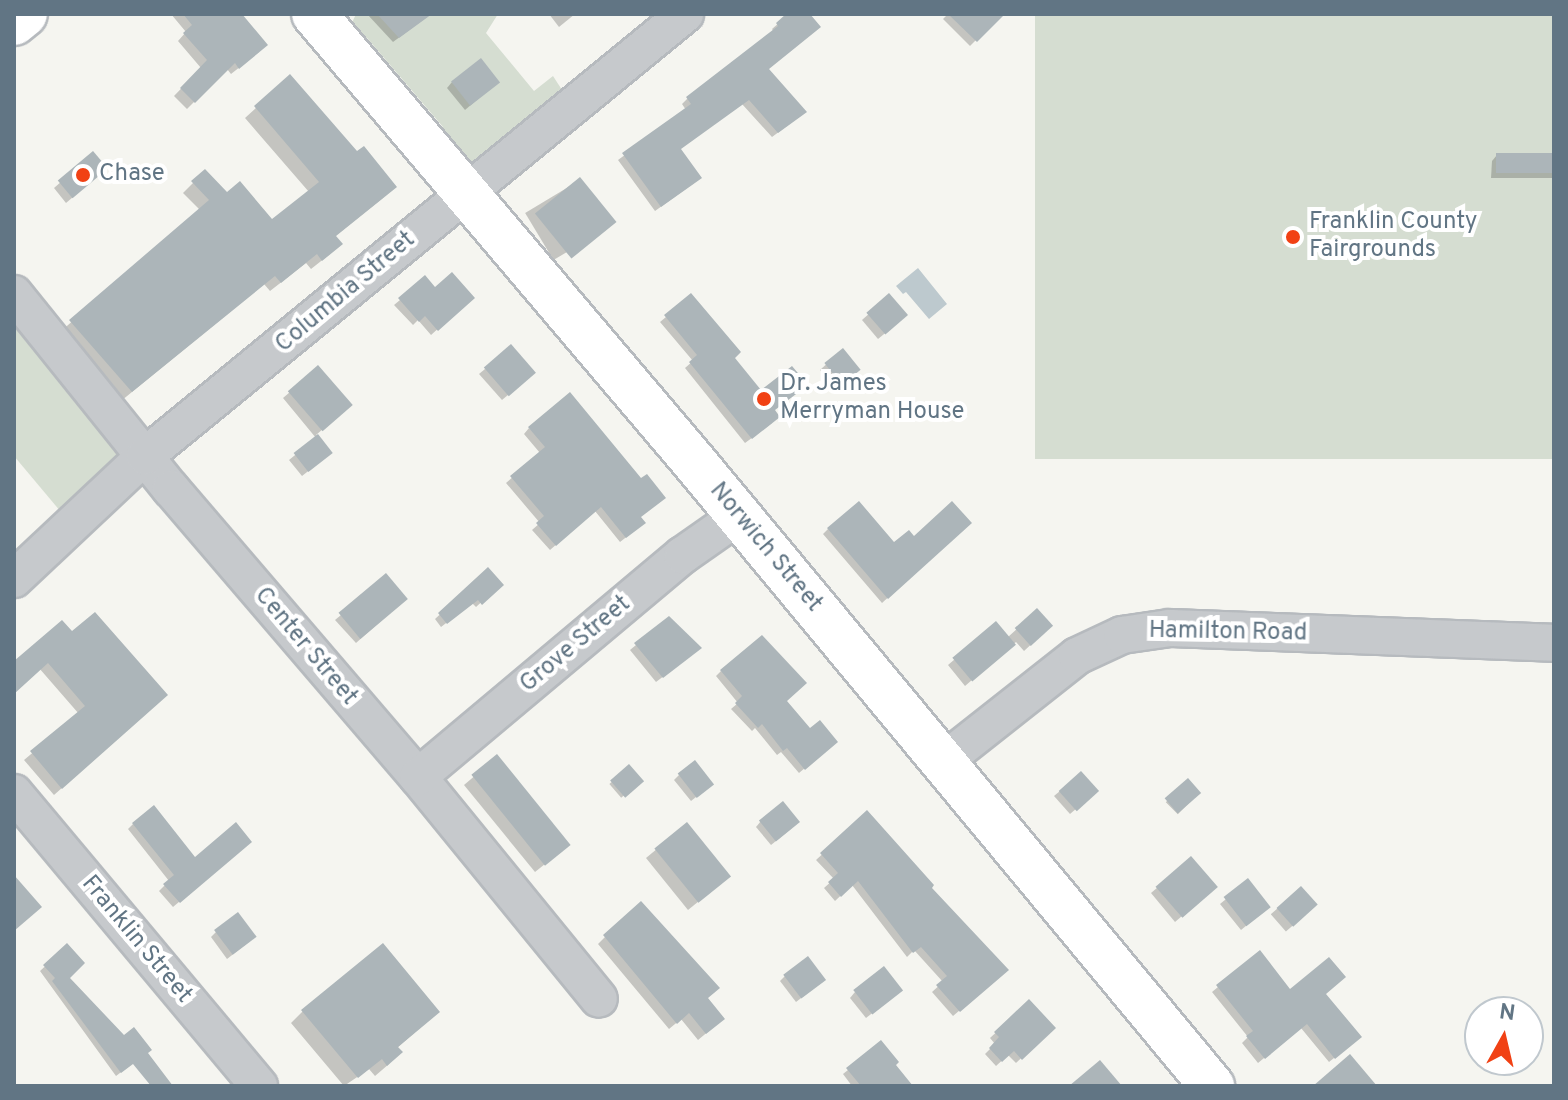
<!DOCTYPE html>
<style>
body{margin:0}
#map{position:relative;width:1568px;height:1100px;overflow:hidden;background:#f5f5f0;font-family:Overpass,sans-serif}
div>[style]{position:absolute}
.green>*{inset:0;background:#d5ddd1;transform-origin:0 0}
.water>*{inset:0;background:#bdc9ce}
.shadow>*{inset:0;background:#0003;transform-origin:0 0}
.building>*{inset:0;background:#acb5b9;transform-origin:0 0}
.roads{filter:drop-shadow(2px 0 #b6babe) drop-shadow(-2px 0 #b6babe) drop-shadow(0 2px #b6babe) drop-shadow(0 -2px #b6babe)}
.minor>*{height:36px;margin:-18px;padding:0 18px;transform-origin:18px;border-radius:18px;background:#c6c9cc}
.major>*{height:44px;margin:-22px;padding:0 22px;transform-origin:22px;border-radius:22px;background:#fff}
.dots>*{width:22px;height:22px;translate:-50% -50%;box-sizing:border-box;border:4px solid #fff;border-radius:50%}
span{translate:-50% -50%;white-space:nowrap;text-align:center;line-height:1.15;-webkit-text-stroke:8px #fff;paint-order:stroke}
.poi-label{font-size:24px;color:#617584}
.left{translate:0 -50%;text-align:left}
.street-label{font-size:24px;color:#617584}
.frame{position:absolute;inset:0;border:16px solid #617584;pointer-events:none}
.north{position:absolute;left:1464px;top:996px;width:80px;height:80px;box-sizing:border-box;background:#fff;border:2px solid #c0c8ce;border-radius:50%;rotate:8deg;font-size:22px;font-weight:700;line-height:32px;text-align:center;color:#617584}
.north::after{content:'';display:block;margin:auto;width:28px;height:36px;background:#f14114;clip-path:polygon(50% 0,100% 100%,50% 72%,0 100%)}
</style>
<div id="map">
<div class="green">
<div style="clip-path:polygon(356px 14px,498px 14px,486px 33px,534px 91px,553px 76px,564px 93px,475px 164px,466px 162px,440px 130px,443px 127px,367px 38px,362px 40px,351px 25px)"></div>
<div style="left:1035px;top:14px;width:519px;height:445px"></div>
<div style="clip-path:polygon(14px 323px,21px 323px,127px 451px,61px 512px,14px 456px)"></div>
</div>
<div class="water">
<div style="clip-path:polygon(918px 268px,947px 304px,929px 319px,906px 292px,903px 294px,896px 286px)"></div>
</div>
<div class="shadow">
<div style="clip-path:polygon(171px 14px,239px 14px,259px 52px,231px 74px,227px 69px,187px 109px,174px 96px,201px 68px,178px 41px,186px 32px)"></div>
<div style="clip-path:polygon(367px 14px,431px 14px,393px 42px)"></div>
<div style="clip-path:polygon(549px 14px,575px 14px,559px 27px)"></div>
<div style="clip-path:polygon(789px 14px,808px 14px,767px 70px,799px 117px,772px 137px,742px 104px,679px 149px,694px 183px,655px 211px,618px 160px,686px 110px,682px 104px,687px 99px,774px 32px,772px 29px)"></div>
<div style="clip-path:polygon(948px 14px,987px 14px,994px 22px,970px 46px,943px 19px)"></div>
<div style="clip-path:polygon(290px 77px,384px 197px,334px 237px,330px 254px,311px 269px,306px 263px,270px 291px,264px 284px,121px 401px,60px 332px,200px 210px,183px 193px,205px 171px,227px 194px,272px 222px,309px 192px,245px 118px)"></div>
<div style="clip-path:polygon(452px 82px,492px 87px,465px 110px,447px 88px)"></div>
<div style="clip-path:polygon(93px 154px,100px 174px,66px 203px,54px 188px)"></div>
<div style="clip-path:polygon(1497px 155px,1554px 155px,1554px 178px,1491px 178px,1492px 161px)"></div>
<div style="left:580px;top:180px;width:55px;height:64px;rotate:59deg"></div>
<div style="clip-path:polygon(435px 289px,472px 298px,431px 335px,418px 320px,413px 325px,394px 305px,400px 300px)"></div>
<div style="clip-path:polygon(889px 296px,900px 321px,878px 339px,862px 320px)"></div>
<div style="clip-path:polygon(666px 317px,732px 358px,773px 411px,772px 423px,745px 443px,685px 368px,693px 361px,660px 322px)"></div>
<div style="clip-path:polygon(842px 350px,853px 375px,836px 389px,820px 370px)"></div>
<div style="clip-path:polygon(318px 368px,345px 410px,316px 435px,331px 453px,302px 476px,289px 460px,316px 438px,283px 398px)"></div>
<div style="clip-path:polygon(485px 369px,528px 378px,502px 400px,479px 374px)"></div>
<div style="clip-path:polygon(529px 428px,639px 518px,638px 528px,620px 542px,595px 511px,550px 550px,532px 530px,540px 523px,506px 483px,540px 453px,524px 434px)"></div>
<div style="clip-path:polygon(969px 523px,882px 603px,823px 534px,828px 529px,894px 545px)"></div>
<div style="clip-path:polygon(488px 570px,501px 584px,476px 607px,472px 603px,441px 627px,435px 619px)"></div>
<div style="clip-path:polygon(400px 604px,356px 643px,335px 620px,341px 615px)"></div>
<div style="clip-path:polygon(1037px 611px,1051px 626px,1024px 651px,1016px 642px,965px 686px,948px 665px,996px 624px,1008px 637px)"></div>
<div style="clip-path:polygon(72px 634px,158px 703px,54px 795px,24px 760px,79px 714px,39px 668px,14px 692px,14px 662px)"></div>
<div style="clip-path:polygon(636px 645px,694px 653px,656px 682px,630px 650px)"></div>
<div style="clip-path:polygon(721px 671px,784px 701px,810px 731px,830px 747px,799px 773px,781px 752px,777px 755px,755px 728px,752px 731px,731px 709px,738px 703px,716px 676px)"></div>
<div style="clip-path:polygon(497px 757px,560px 852px,535px 872px,464px 785px)"></div>
<div style="left:629px;top:767px;width:18px;height:26px;rotate:49deg"></div>
<div style="clip-path:polygon(679px 775px,706px 789px,691px 801px,674px 780px)"></div>
<div style="left:1187px;top:781px;width:17px;height:30px;rotate:45deg"></div>
<div style="clip-path:polygon(1060px 791px,1091px 796px,1070px 814px,1054px 796px)"></div>
<div style="clip-path:polygon(867px 813px,1001px 975px,953px 1016px,932px 992px,943px 982px,914px 950px,907px 957px,852px 885px,835px 901px,824px 888px,834px 879px,816px 860px)"></div>
<div style="clip-path:polygon(761px 821px,792px 828px,771px 845px,756px 827px)"></div>
<div style="clip-path:polygon(133px 824px,195px 860px,244px 847px,173px 907px,159px 891px,169px 881px,128px 829px)"></div>
<div style="clip-path:polygon(687px 824px,720px 884px,688px 910px,646px 858px)"></div>
<div style="clip-path:polygon(1191px 859px,1210px 892px,1175px 922px,1151px 893px)"></div>
<div style="clip-path:polygon(1248px 881px,1263px 912px,1241px 930px,1220px 904px)"></div>
<div style="left:1301px;top:888px;width:23px;height:40px;rotate:49deg"></div>
<div style="clip-path:polygon(216px 932px,249px 942px,227px 959px,211px 937px)"></div>
<div style="clip-path:polygon(605px 937px,706px 998px,716px 1025px,698px 1040px,681px 1019px,669px 1029px,598px 944px)"></div>
<div style="clip-path:polygon(67px 946px,67px 978px,124px 1037px,145px 1054px,116px 1076px,40px 971px)"></div>
<div style="clip-path:polygon(785px 976px,818px 985px,796px 1002px,780px 981px)"></div>
<div style="clip-path:polygon(1218px 987px,1323px 994px,1354px 1042px,1329px 1062px,1301px 1028px,1258px 1063px,1242px 1043px,1248px 1037px,1212px 992px)"></div>
<div style="clip-path:polygon(855px 992px,895px 995px,866px 1018px,850px 998px)"></div>
<div style="clip-path:polygon(1029px 1002px,1053px 1028px,1016px 1063px,1008px 1055px,996px 1066px,985px 1054px,995px 1044px,990px 1038px)"></div>
<div style="clip-path:polygon(303px 1011px,438px 1012px,397px 1048px,389px 1064px,375px 1076px,369px 1069px,344px 1086px,291px 1023px)"></div>
<div style="clip-path:polygon(893px 1065px,911px 1086px,852px 1086px,843px 1074px,848px 1070px)"></div>
</div>
<div class="building">
<div style="clip-path:polygon(183px 14px,242px 14px,268px 45px,239px 69px,235px 63px,195px 103px,180px 88px,207px 60px,183px 33px,192px 25px)"></div>
<div style="clip-path:polygon(377px 14px,432px 14px,399px 38px)"></div>
<div style="clip-path:polygon(786px 14px,810px 14px,821px 27px,769px 69px,807px 112px,778px 133px,749px 100px,681px 149px,702px 178px,661px 207px,622px 153px,691px 104px,686px 97px,778px 26px,776px 23px)"></div>
<div style="clip-path:polygon(948px 14px,1005px 14px,977px 42px)"></div>
<div style="left:481px;top:58px;width:31px;height:38px;rotate:52deg"></div>
<div style="clip-path:polygon(290px 74px,357px 151px,364px 146px,397px 187px,336px 236px,343px 244px,322px 261px,317px 254px,281px 283px,275px 276px,132px 392px,69px 320px,209px 200px,191px 181px,205px 169px,227px 192px,240px 181px,272px 219px,319px 182px,254px 106px)"></div>
<div style="left:93px;top:151px;width:23px;height:46px;rotate:50deg"></div>
<div style="left:1496px;top:153px;width:58px;height:20px"></div>
<div style="left:580px;top:177px;width:58px;height:58px;rotate:51deg"></div>
<div style="clip-path:polygon(452px 272px,475px 298px,438px 331px,425px 316px,419px 322px,398px 298px,425px 275px,435px 287px)"></div>
<div style="clip-path:polygon(691px 293px,741px 352px,735px 358px,761px 390px,792px 366px,808px 385px,775px 410px,780px 417px,752px 439px,689px 362px,697px 355px,664px 315px)"></div>
<div style="left:889px;top:293px;width:29px;height:30px;rotate:49deg"></div>
<div style="left:511px;top:344px;width:38px;height:36px;rotate:49deg"></div>
<div style="left:843px;top:348px;width:28px;height:24px;rotate:51deg"></div>
<div style="left:318px;top:365px;width:53px;height:40px;rotate:49deg"></div>
<div style="clip-path:polygon(570px 392px,641px 478px,647px 474px,666px 498px,641px 517px,646px 523px,626px 538px,601px 507px,556px 546px,536px 523px,544px 516px,510px 476px,545px 447px,528px 427px)"></div>
<div style="left:318px;top:434px;width:24px;height:31px;rotate:52deg"></div>
<div style="clip-path:polygon(859px 501px,894px 542px,909px 530px,914px 536px,952px 501px,972px 523px,888px 599px,827px 528px)"></div>
<div style="clip-path:polygon(488px 567px,504px 585px,482px 605px,478px 600px,447px 624px,438px 613px)"></div>
<div style="left:386px;top:573px;width:34px;height:62px;rotate:50deg"></div>
<div style="left:1037px;top:608px;width:24px;height:30px;rotate:48deg"></div>
<div style="clip-path:polygon(95px 612px,168px 695px,62px 789px,30px 751px,85px 706px,48px 663px,14px 694px,14px 661px,62px 620px,72px 631px)"></div>
<div style="clip-path:polygon(669px 616px,702px 648px,663px 678px,634px 643px)"></div>
<div style="left:996px;top:621px;width:31px;height:57px;rotate:50deg"></div>
<div style="clip-path:polygon(762px 635px,807px 683px,787px 701px,810px 728px,820px 720px,838px 742px,805px 770px,787px 748px,783px 751px,762px 724px,758px 728px,735px 703px,742px 696px,720px 670px)"></div>
<div style="left:497px;top:754px;width:117px;height:33px;rotate:51deg"></div>
<div style="left:695px;top:760px;width:31px;height:22px;rotate:52deg"></div>
<div style="left:629px;top:764px;width:23px;height:25px;rotate:49deg"></div>
<div style="left:1081px;top:771px;width:27px;height:30px;rotate:48deg"></div>
<div style="left:1188px;top:778px;width:20px;height:31px;rotate:49deg"></div>
<div style="left:783px;top:801px;width:27px;height:31px;rotate:51deg"></div>
<div style="clip-path:polygon(154px 805px,195px 857px,236px 822px,252px 842px,180px 903px,163px 884px,174px 875px,132px 823px)"></div>
<div style="clip-path:polygon(867px 810px,934px 885px,932px 888px,1009px 970px,960px 1012px,936px 985px,947px 976px,921px 947px,913px 953px,858px 881px,841px 897px,828px 882px,838px 873px,820px 853px)"></div>
<div style="left:687px;top:822px;width:70px;height:42px;rotate:51deg"></div>
<div style="left:1191px;top:856px;width:41px;height:47px;rotate:49deg"></div>
<div style="clip-path:polygon(14px 875px,42px 907px,14px 931px)"></div>
<div style="left:1248px;top:878px;width:37px;height:31px;rotate:52deg"></div>
<div style="left:1301px;top:886px;width:25px;height:33px;rotate:48deg"></div>
<div style="clip-path:polygon(641px 901px,720px 988px,708px 998px,725px 1019px,706px 1034px,689px 1013px,677px 1024px,603px 935px)"></div>
<div style="left:238px;top:912px;width:31px;height:30px;rotate:53deg"></div>
<div style="clip-path:polygon(67px 943px,85px 963px,70px 978px,124px 1035px,134px 1027px,152px 1050px,148px 1053px,173px 1086px,151px 1086px,133px 1064px,121px 1073px,52px 981px,55px 978px,43px 965px)"></div>
<div style="clip-path:polygon(383px 943px,440px 1012px,398px 1047px,403px 1052px,387px 1066px,382px 1059px,358px 1078px,301px 1010px)"></div>
<div style="clip-path:polygon(1260px 950px,1290px 989px,1329px 957px,1346px 977px,1326px 994px,1362px 1037px,1335px 1059px,1307px 1024px,1265px 1059px,1246px 1036px,1253px 1031px,1216px 985px)"></div>
<div style="left:808px;top:956px;width:30px;height:31px;rotate:53deg"></div>
<div style="left:884px;top:966px;width:31px;height:39px;rotate:52deg"></div>
<div style="clip-path:polygon(1029px 999px,1056px 1028px,1022px 1060px,1014px 1051px,1002px 1062px,989px 1048px,999px 1037px,994px 1032px)"></div>
<div style="clip-path:polygon(881px 1040px,899px 1062px,896px 1065px,913px 1086px,861px 1086px,846px 1068px)"></div>
<div style="clip-path:polygon(1350px 1054px,1377px 1086px,1313px 1086px)"></div>
<div style="clip-path:polygon(1100px 1060px,1122px 1086px,1069px 1086px)"></div>
</div>
<div class="roads">
<div class="minor">
<div style="left:14px;top:294px;width:250px;rotate:51.2deg"></div>
<div style="left:171px;top:489px;width:379px;rotate:49.4deg"></div>
<div style="left:418px;top:777px;width:286px;rotate:50.8deg"></div>
<div style="left:14px;top:579px;width:180px;rotate:-43.2deg"></div>
<div style="left:145px;top:456px;width:698px;rotate:-39.3deg"></div>
<div style="left:944px;top:761px;width:169px;rotate:-38.3deg"></div>
<div style="left:1077px;top:656px;width:50px;rotate:-25deg"></div>
<div style="left:1122px;top:635px;width:49px;rotate:-8.3deg"></div>
<div style="left:1170px;top:628px;width:384px;rotate:2.2deg"></div>
<div style="left:418px;top:777px;width:346px;rotate:-40deg"></div>
<div style="left:683px;top:555px;width:66px;rotate:-35.1deg"></div>
<div style="left:14px;top:793px;width:382px;rotate:50.1deg"></div>
</div>
<div class="major">
<div style="left:314px;top:14px;width:589px;rotate:49.68deg"></div>
<div style="left:695px;top:463px;width:810px;rotate:50.31deg"></div>
<div style="left:14px;top:23px;width:14px;rotate:-39deg"></div>
</div>
</div>
<div class="dots">
<div style="left:83px;top:175px;background:#f14114"></div>
<div style="left:1293px;top:237px;background:#f14114"></div>
<div style="left:764px;top:399px;background:#f14114"></div>
</div>
<div class="poi-label">
<span class="left" style="left:99px;top:175px">Chase</span>
<span class="left" style="left:1309px;top:237px">Franklin County<br>Fairgrounds</span>
<span class="left" style="left:780px;top:399px">Dr. James<br>Merryman House</span>
</div>
<div class="street-label">
<span style="left:346px;top:293px;rotate:-40deg">Columbia Street</span>
<span style="left:765px;top:548px;rotate:50deg">Norwich Street</span>
<span style="left:1228px;top:633px;rotate:1deg">Hamilton Road</span>
<span style="left:576px;top:645px;rotate:-40deg">Grove Street</span>
<span style="left:305px;top:647px;rotate:50deg">Center Street</span>
<span style="left:136px;top:940px;rotate:50deg">Franklin Street</span>
</div>
<div class="frame"></div>
<div class="north">N</div>
</div>
